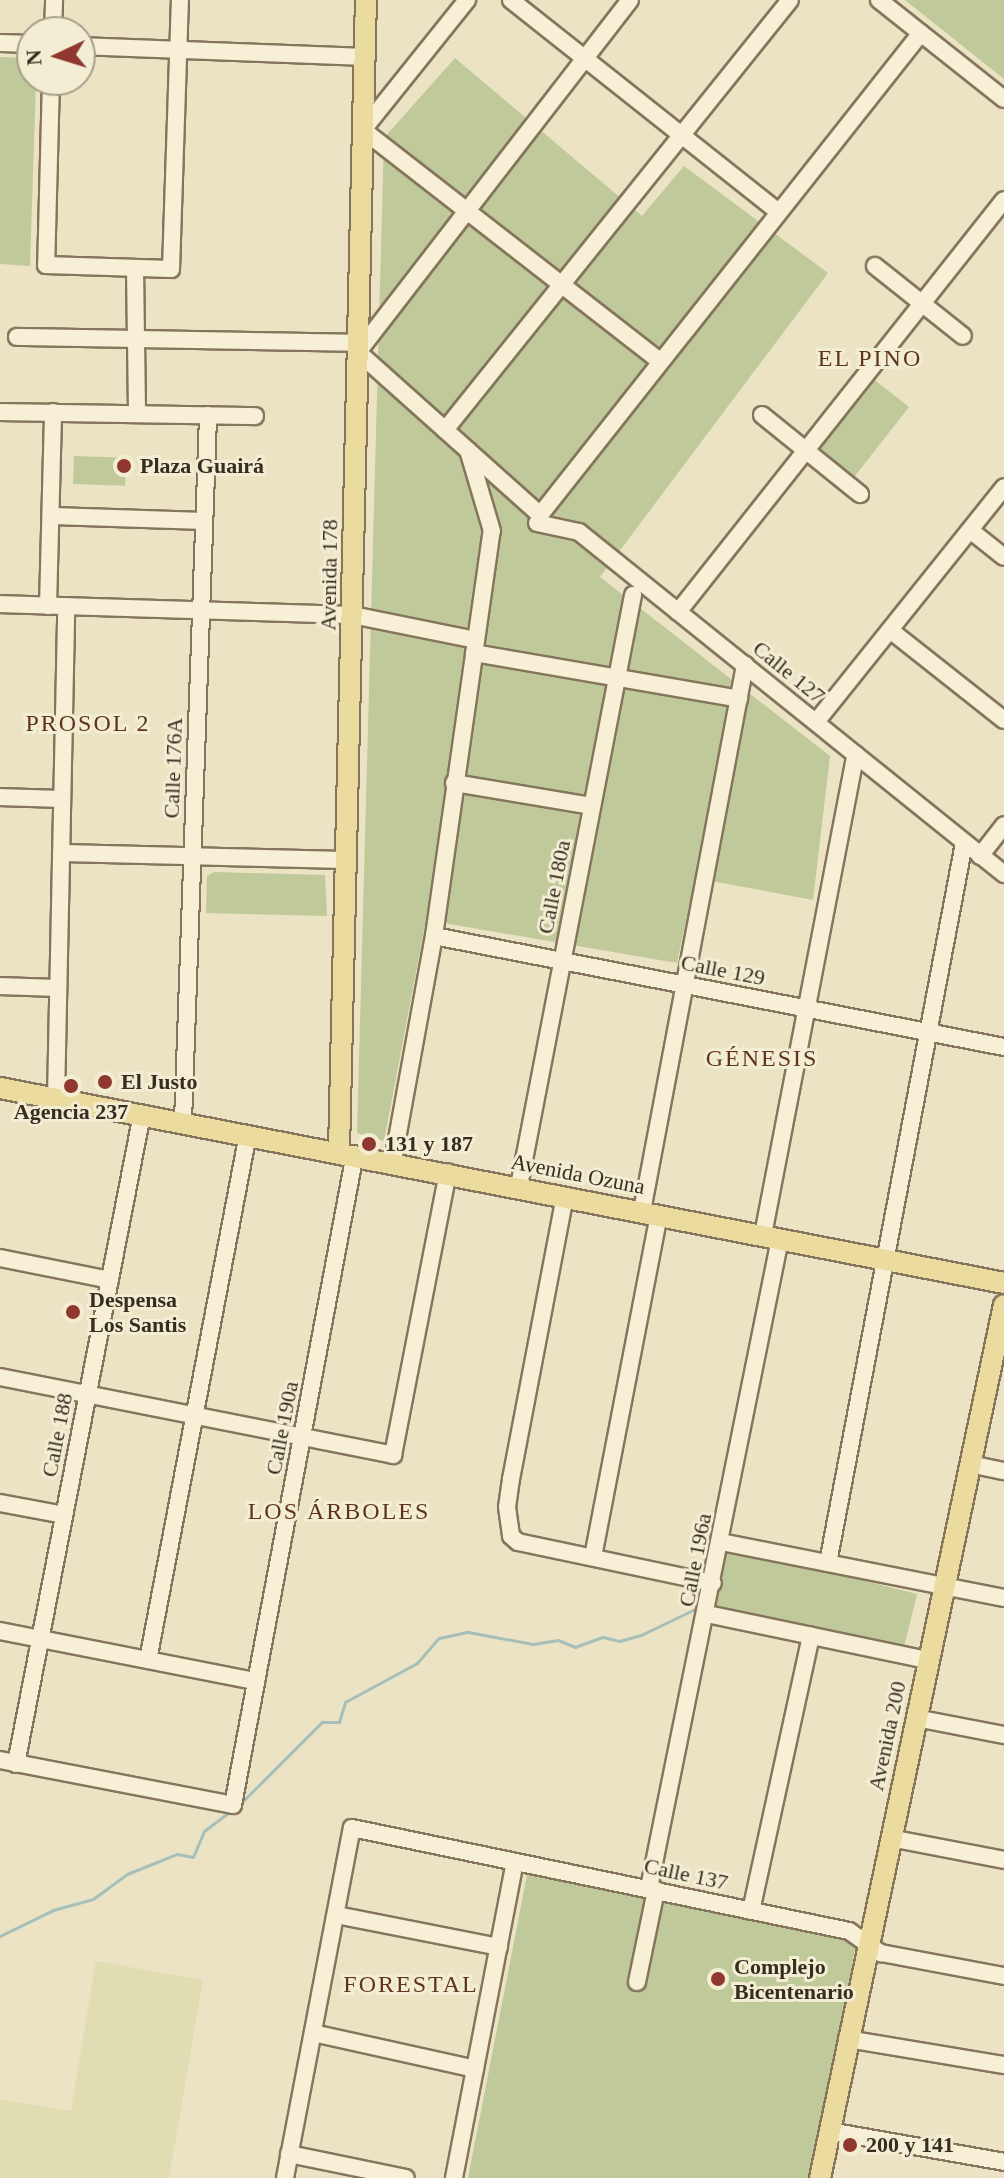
<!DOCTYPE html>
<meta charset="utf-8">
<style>
body{margin:0}
#map{position:relative;width:1004px;height:2178px;overflow:hidden;background:#ebe3c4;font-family:"Times New Roman",serif}
div>[style]{position:absolute}
.farmland>*{inset:0;background:#e0ddb2}
.green>*{inset:0;background:#bfc999;transform-origin:0 0}
.stream>*{height:3px;margin:-1.5px;padding:0 1.5px;transform-origin:1.5px;border-radius:1.5px;background:#a6bfb9}
.roads{filter:drop-shadow(2px 0 #85755c) drop-shadow(-2px 0 #85755c) drop-shadow(0 2px #85755c) drop-shadow(0 -2px #85755c)}
.minor>*{height:16px;margin:-8px;padding:0 8px;transform-origin:8px;border-radius:8px;background:#f7f0d7}
.major>*{height:20px;margin:-10px;padding:0 10px;transform-origin:10px;border-radius:10px;background:#ecdb9e}
.dots>*{width:22px;height:22px;translate:-50% -50%;box-sizing:border-box;border:4px solid #f3edd3;border-radius:50%}
span{translate:-50% -50%;white-space:nowrap;text-align:center;line-height:1.15;-webkit-text-stroke:6px #f3edd3;paint-order:stroke}
.poi-label{font-size:22px;color:#362c1f;font-weight:700}
.left{translate:0 -50%;text-align:left}
.street-label{font-size:22px;color:#362c1f}
.neighbourhood-label{font-size:24px;color:#603321;letter-spacing:2px}
.north{position:absolute;left:16px;top:16px;width:80px;height:80px;box-sizing:border-box;background:#f3edd3;border:2px solid #a7a08b;border-radius:50%;rotate:266deg;font-size:22px;font-weight:700;line-height:32px;text-align:center;color:#362c1f}
.north::after{content:'';display:block;margin:auto;width:28px;height:36px;background:#90372f;clip-path:polygon(50% 0,100% 100%,50% 72%,0 100%)}
</style>
<div id="map">
<div class="farmland">
<div style="clip-path:polygon(96px 1961px,203px 1980px,169px 2178px,0 2178px,0 2099px,71px 2111px)"></div>
</div>
<div class="green">
<div style="clip-path:polygon(905px 0,1004px 0,1004px 79px)"></div>
<div style="clip-path:polygon(0 57px,32px 58px,36px 80px,30px 266px,0 264px)"></div>
<div style="clip-path:polygon(455px 58px,642px 216px,684px 166px,828px 273px,600px 577px,830px 756px,813px 900px,695px 878px,677px 963px,426px 920px,384px 1141px,357px 1133px,384px 138px)"></div>
<div style="left:872px;top:378px;width:47px;height:90px;rotate:38deg"></div>
<div style="left:74px;top:456px;width:52px;height:28px;rotate:2deg"></div>
<div style="clip-path:polygon(214px 872px,325px 875px,327px 916px,206px 913px,207px 876px)"></div>
<div style="left:725px;top:1546px;width:198px;height:60px;rotate:14deg"></div>
<div style="clip-path:polygon(528px 1870px,856px 1943px,813px 2178px,468px 2178px)"></div>
</div>
<div class="stream">
<div style="left:241px;top:1803px;width:115px;rotate:-45deg"></div>
<div style="left:322px;top:1722px;width:17px"></div>
<div style="left:339px;top:1722px;width:21px;rotate:-73deg"></div>
<div style="left:345px;top:1702px;width:82px;rotate:-28.4deg"></div>
<div style="left:417px;top:1663px;width:33px;rotate:-49deg"></div>
<div style="left:439px;top:1638px;width:30px;rotate:-12deg"></div>
<div style="left:468px;top:1632px;width:66px;rotate:10.5deg"></div>
<div style="left:533px;top:1644px;width:25px;rotate:-9deg"></div>
<div style="left:558px;top:1640px;width:18px;rotate:22deg"></div>
<div style="left:575px;top:1647px;width:30px;rotate:-20deg"></div>
<div style="left:603px;top:1637px;width:16px;rotate:14deg"></div>
<div style="left:619px;top:1641px;width:23px;rotate:-15deg"></div>
<div style="left:641px;top:1635px;width:60px;rotate:-25.7deg"></div>
<div style="left:0;top:1936px;width:59px;rotate:-26.1deg"></div>
<div style="left:53px;top:1910px;width:41px;rotate:-15.4deg"></div>
<div style="left:93px;top:1899px;width:42px;rotate:-36.3deg"></div>
<div style="left:127px;top:1874px;width:54px;rotate:-21.8deg"></div>
<div style="left:177px;top:1854px;width:16px;rotate:11deg"></div>
<div style="left:193px;top:1857px;width:28px;rotate:-67deg"></div>
<div style="left:204px;top:1831px;width:31px;rotate:-37deg"></div>
</div>
<div class="roads">
<div class="minor">
<div style="left:467px;top:0;width:166px;rotate:128.7deg"></div>
<div style="left:363px;top:130px;width:376px;rotate:37.9deg"></div>
<div style="left:511px;top:0;width:341px;rotate:38.4deg"></div>
<div style="left:630px;top:0;width:445px;rotate:127.7deg"></div>
<div style="left:358px;top:352px;width:244px;rotate:41.8deg"></div>
<div style="left:540px;top:515px;width:614px;rotate:-51.68deg"></div>
<div style="left:879px;top:0;width:159px;rotate:38.4deg"></div>
<div style="left:53px;top:32px;width:32px;rotate:-88deg"></div>
<div style="left:0;top:43px;width:32px;rotate:2deg"></div>
<div style="left:80px;top:46px;width:285px;rotate:2.2deg"></div>
<div style="left:51px;top:80px;width:185px;rotate:91.5deg"></div>
<div style="left:46px;top:265px;width:125px;rotate:1.8deg"></div>
<div style="left:171px;top:269px;width:269px;rotate:-88.1deg"></div>
<div style="left:875px;top:266px;width:112px;rotate:38.5deg"></div>
<div style="left:135px;top:268px;width:145px;rotate:89.2deg"></div>
<div style="left:17px;top:337px;width:341px;rotate:1deg"></div>
<div style="left:0;top:412px;width:255px;rotate:0.9deg"></div>
<div style="left:762px;top:415px;width:126px;rotate:38.9deg"></div>
<div style="left:445px;top:430px;width:551px;rotate:-51.26deg"></div>
<div style="left:53px;top:516px;width:151px;rotate:1.9deg"></div>
<div style="left:537px;top:523px;width:43px;rotate:12.1deg"></div>
<div style="left:579px;top:532px;width:546px;rotate:38.82deg"></div>
<div style="left:970px;top:530px;width:43px;rotate:38.5deg"></div>
<div style="left:0;top:604px;width:352px;rotate:1.8deg"></div>
<div style="left:352px;top:615px;width:126px;rotate:11.4deg"></div>
<div style="left:48px;top:606px;width:194px;rotate:-88.5deg"></div>
<div style="left:678px;top:612px;width:525px;rotate:-51.65deg"></div>
<div style="left:890px;top:630px;width:145px;rotate:38.3deg"></div>
<div style="left:474px;top:653px;width:269px;rotate:9.8deg"></div>
<div style="left:816px;top:722px;width:301px;rotate:-51.3deg"></div>
<div style="left:454px;top:783px;width:140px;rotate:9.5deg"></div>
<div style="left:0;top:797px;width:62px;rotate:1.8deg"></div>
<div style="left:61px;top:853px;width:285px;rotate:1.4deg"></div>
<div style="left:980px;top:856px;width:39px;rotate:-52deg"></div>
<div style="left:434px;top:936px;width:581px;rotate:11.02deg"></div>
<div style="left:0;top:986px;width:58px;rotate:2deg"></div>
<div style="left:56px;top:1098px;width:492px;rotate:-88.8deg"></div>
<div style="left:183px;top:1122px;width:707px;rotate:-87.97deg"></div>
<div style="left:393px;top:1161px;width:229px;rotate:-79.7deg"></div>
<div style="left:434px;top:936px;width:409px;rotate:-81.9deg"></div>
<div style="left:492px;top:531px;width:84px;rotate:-106.5deg"></div>
<div style="left:519px;top:1186px;width:602px;rotate:-79.08deg"></div>
<div style="left:565px;top:1196px;width:288px;rotate:100.8deg"></div>
<div style="left:511px;top:1479px;width:28px;rotate:98deg"></div>
<div style="left:507px;top:1507px;width:29px;rotate:82deg"></div>
<div style="left:511px;top:1536px;width:9px;rotate:41deg"></div>
<div style="left:518px;top:1542px;width:199px;rotate:11.9deg"></div>
<div style="left:642px;top:1211px;width:556px;rotate:-79.32deg"></div>
<div style="left:763px;top:1235px;width:489px;rotate:-79.1deg"></div>
<div style="left:0;top:1258px;width:112px;rotate:11.3deg"></div>
<div style="left:0;top:1377px;width:401px;rotate:11.2deg"></div>
<div style="left:393px;top:1455px;width:288px;rotate:-79deg"></div>
<div style="left:970px;top:1464px;width:35px;rotate:12deg"></div>
<div style="left:0;top:1503px;width:65px;rotate:10.6deg"></div>
<div style="left:721px;top:1542px;width:288px;rotate:11.2deg"></div>
<div style="left:593px;top:1557px;width:348px;rotate:-79.1deg"></div>
<div style="left:828px;top:1563px;width:733px;rotate:-79.3deg"></div>
<div style="left:707px;top:1614px;width:226px;rotate:11.8deg"></div>
<div style="left:0;top:1631px;width:261px;rotate:11.1deg"></div>
<div style="left:148px;top:1660px;width:535px;rotate:-79.24deg"></div>
<div style="left:916px;top:1718px;width:90px;rotate:10.9deg"></div>
<div style="left:0;top:1760px;width:237px;rotate:10.9deg"></div>
<div style="left:233px;top:1805px;width:662px;rotate:-79.39deg"></div>
<div style="left:16px;top:1764px;width:662px;rotate:-79.03deg"></div>
<div style="left:890px;top:1838px;width:116px;rotate:10.9deg"></div>
<div style="left:649px;top:1888px;width:662px;rotate:-78.59deg"></div>
<div style="left:751px;top:1911px;width:282px;rotate:-77.7deg"></div>
<div style="left:336px;top:1915px;width:166px;rotate:11.1deg"></div>
<div style="left:637px;top:1982px;width:94px;rotate:-78.3deg"></div>
<div style="left:313px;top:2033px;width:166px;rotate:12.5deg"></div>
<div style="left:847px;top:2039px;width:159px;rotate:9.4deg"></div>
<div style="left:829px;top:2131px;width:178px;rotate:10deg"></div>
<div style="left:289px;top:2154px;width:119px;rotate:11.6deg"></div>
<div style="left:285px;top:2178px;width:356px;rotate:-79.2deg"></div>
<div style="left:352px;top:1828px;width:508px;rotate:11.71deg"></div>
<div style="left:849px;top:1931px;width:39px;rotate:35deg"></div>
<div style="left:881px;top:1953px;width:125px;rotate:10.6deg"></div>
<div style="left:454px;top:2178px;width:322px;rotate:-79.1deg"></div>
</div>
<div class="major">
<div style="left:0;top:1088px;width:1023px;rotate:10.99deg"></div>
<div style="left:339px;top:1151px;width:1151px;rotate:-88.66deg"></div>
<div style="left:820px;top:2178px;width:892px;rotate:-78.1deg"></div>
</div>
</div>
<div class="dots">
<div style="left:124px;top:466px;background:#90372f"></div>
<div style="left:105px;top:1082px;background:#90372f"></div>
<div style="left:71px;top:1086px;background:#90372f"></div>
<div style="left:369px;top:1144px;background:#90372f"></div>
<div style="left:73px;top:1312px;background:#90372f"></div>
<div style="left:718px;top:1979px;background:#90372f"></div>
<div style="left:850px;top:2145px;background:#90372f"></div>
</div>
<div class="poi-label">
<span class="left" style="left:140px;top:466px">Plaza Guairá</span>
<span class="left" style="left:121px;top:1082px">El Justo</span>
<span style="left:71px;top:1112px">Agencia 237</span>
<span class="left" style="left:385px;top:1144px">131 y 187</span>
<span class="left" style="left:89px;top:1312px">Despensa<br>Los Santis</span>
<span class="left" style="left:734px;top:1979px">Complejo<br>Bicentenario</span>
<span class="left" style="left:866px;top:2145px">200 y 141</span>
</div>
<div class="street-label">
<span style="left:329px;top:575px;rotate:-89deg">Avenida 178</span>
<span style="left:789px;top:672px;rotate:39deg">Calle 127</span>
<span style="left:173px;top:768px;rotate:-88deg">Calle 176A</span>
<span style="left:554px;top:887px;rotate:-79deg">Calle 180a</span>
<span style="left:723px;top:970px;rotate:11deg">Calle 129</span>
<span style="left:578px;top:1174px;rotate:11deg">Avenida Ozuna</span>
<span style="left:282px;top:1428px;rotate:-79deg">Calle 190a</span>
<span style="left:57px;top:1435px;rotate:-79deg">Calle 188</span>
<span style="left:695px;top:1560px;rotate:-79deg">Calle 196a</span>
<span style="left:887px;top:1736px;rotate:-78deg">Avenida 200</span>
<span style="left:686px;top:1874px;rotate:12deg">Calle 137</span>
</div>
<div class="neighbourhood-label">
<span style="left:870px;top:359px">EL PINO</span>
<span style="left:88px;top:724px">PROSOL 2</span>
<span style="left:762px;top:1059px">GÉNESIS</span>
<span style="left:339px;top:1512px">LOS ÁRBOLES</span>
<span style="left:411px;top:1985px">FORESTAL</span>
</div>
<div class="north">N</div>
</div>
